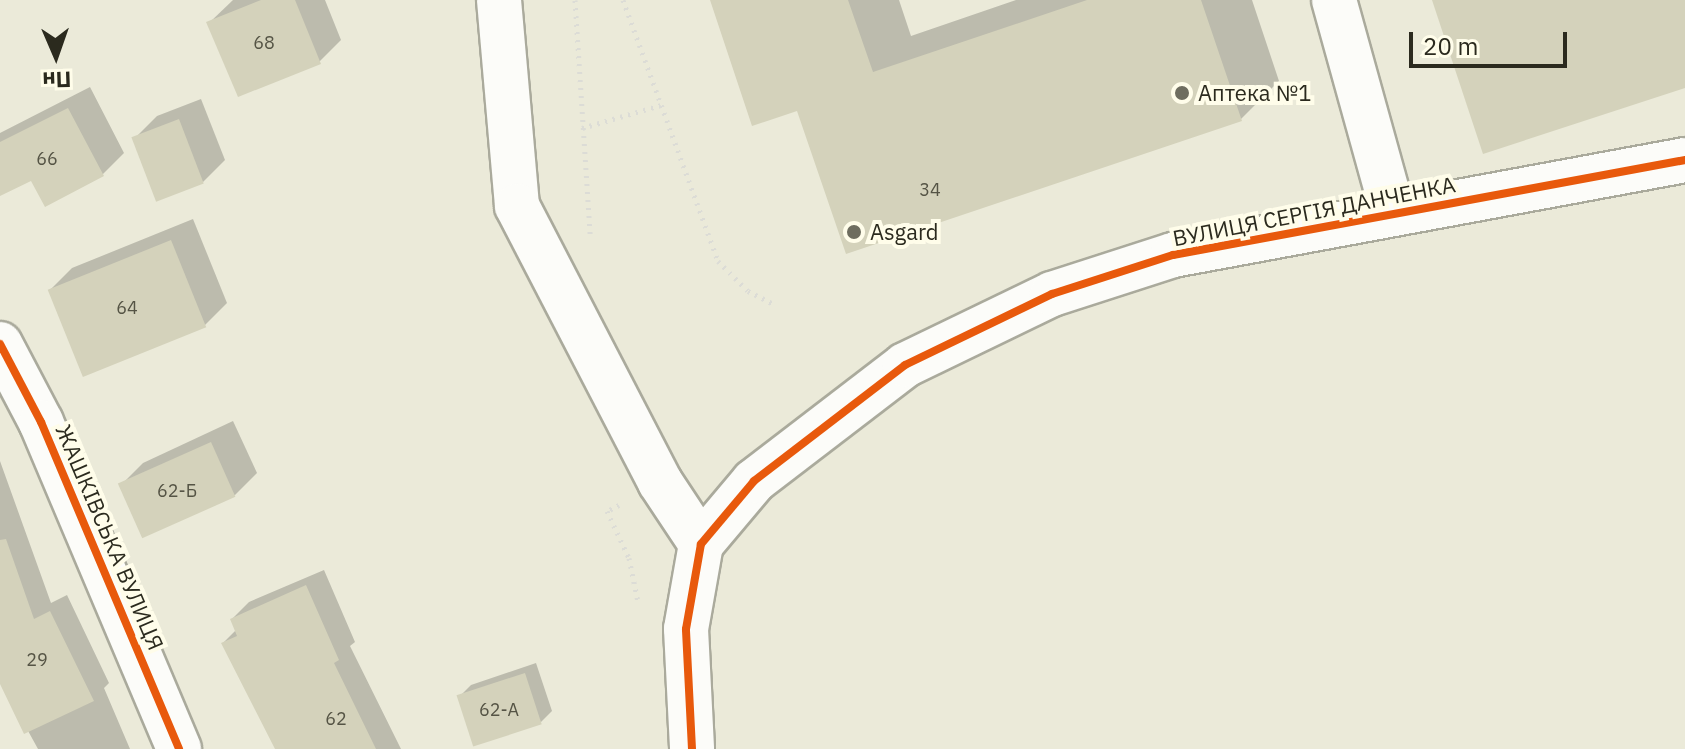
<!DOCTYPE html>
<meta charset="utf-8">
<style>
body{margin:0}
#map{position:relative;width:1685px;height:749px;overflow:hidden;background:#ebead9;font-family:"IBM Plex Sans",sans-serif}
div>[style]{position:absolute}
.shadow>*{inset:0;background:#0003}
.building>*{inset:0;background:#d4d2bb;transform-origin:0 0}
.path>*{height:5px;margin-top:-2.5px;transform-origin:0;background:repeating-linear-gradient(90deg,#dcdcd6 0 2px,transparent 0 8px)}
.roads{filter:drop-shadow(2px 0 #aaaa9c) drop-shadow(-2px 0 #aaaa9c) drop-shadow(0 2px #aaaa9c) drop-shadow(0 -2px #aaaa9c)}
.minor>*{height:44px;margin:-22px;padding:0 22px;transform-origin:22px;border-radius:22px;background:#fcfcf9}
.cycleway>*{height:8px;margin:-4px;padding:0 4px;transform-origin:4px;border-radius:4px;background:#e8590c}
.dots>*{width:22px;height:22px;translate:-50% -50%;box-sizing:border-box;border:4px solid #fffdea;border-radius:50%}
span{translate:-50% -50%;white-space:nowrap;text-align:center;line-height:1.15;-webkit-text-stroke:8px #fffdea;paint-order:stroke}
.number-label{font-size:18px;color:#555445}
.number-label span{-webkit-text-stroke-width:0}
.poi-label{font-size:22px;color:#2b2a1e}
.left{translate:0 -50%;text-align:left}
.street-label{font-size:22px;color:#2b2a1e}
.north{position:absolute;left:16px;top:16px;width:80px;height:80px;-webkit-text-stroke:6px #fffdea;paint-order:stroke;rotate:178deg;font-size:22px;font-weight:700;line-height:32px;text-align:center;color:#2b2a1e}
.north::after{content:'';display:block;margin:auto;width:28px;height:36px;background:#2b2a1e;clip-path:polygon(50% 0,100% 100%,50% 72%,0 100%)}
.scale{position:absolute;left:1409px;top:32px;width:158px;height:36px;box-sizing:border-box;border:4px solid #2b2a1e;border-top:0;padding-left:10px;font-size:24px;line-height:28px;white-space:nowrap;color:#2b2a1e;-webkit-text-stroke:6px #fffdea;paint-order:stroke}
</style>
<div id="map">
<div class="shadow">
<div style="clip-path:polygon(325px 0,341px 40px,319px 62px,209px 23px,233px 0)"></div>
<div style="clip-path:polygon(712px 0,899px 0,911px 36px,1016px 0,1252px 0,1279px 81px,1241px 119px,798px 108px)"></div>
<div style="clip-path:polygon(90px 87px,124px 153px,102px 175px,32px 178px,0 194px,0 133px)"></div>
<div style="clip-path:polygon(201px 99px,225px 160px,203px 182px,135px 138px,157px 116px)"></div>
<div style="clip-path:polygon(193px 219px,227px 303px,205px 325px,50px 290px,72px 268px)"></div>
<div style="clip-path:polygon(233px 421px,257px 473px,235px 495px,121px 485px,143px 463px)"></div>
<div style="clip-path:polygon(0 461px,51px 603px,67px 595px,109px 683px,104px 688px,130px 749px,38px 749px,0 680px)"></div>
<div style="clip-path:polygon(324px 570px,355px 642px,350px 646px,401px 749px,277px 749px,223px 643px,236px 630px,232px 619px,249px 602px)"></div>
<div style="clip-path:polygon(536px 663px,552px 711px,541px 722px,459px 697px,471px 685px)"></div>
</div>
<div class="building">
<div style="clip-path:polygon(261px 0,295px 0,321px 64px,238px 97px,206px 22px)"></div>
<div style="clip-path:polygon(710px 0,848px 0,873px 72px,1087px 0,1201px 0,1242px 121px,846px 254px,797px 111px,752px 126px)"></div>
<div style="clip-path:polygon(1432px 0,1685px 0,1685px 88px,1483px 154px)"></div>
<div style="clip-path:polygon(68px 108px,104px 176px,45px 207px,31px 181px,0 196px,0 142px)"></div>
<div style="left:179px;top:119px;width:69px;height:51px;rotate:69deg"></div>
<div style="left:171px;top:240px;width:94px;height:133px;rotate:68deg"></div>
<div style="left:211px;top:442px;width:60px;height:102px;rotate:66deg"></div>
<div style="clip-path:polygon(6px 539px,34px 619px,50px 611px,94px 701px,24px 734px,0 684px,0 540px)"></div>
<div style="clip-path:polygon(306px 585px,339px 660px,334px 663px,376px 749px,275px 749px,221px 643px,237px 636px,230px 619px)"></div>
<div style="left:525px;top:673px;width:54px;height:72px;rotate:72deg"></div>
</div>
<div class="path">
<div style="left:575px;top:0;width:235px;rotate:86.3deg"></div>
<div style="left:623px;top:0;width:278px;rotate:70deg"></div>
<div style="left:718px;top:261px;width:42px;rotate:45deg"></div>
<div style="left:748px;top:291px;width:27px;rotate:27deg"></div>
<div style="left:582px;top:128px;width:82px;rotate:-16.2deg"></div>
<div style="left:619px;top:505px;width:13px;rotate:153deg"></div>
<div style="left:607px;top:511px;width:52px;rotate:64.9deg"></div>
<div style="left:629px;top:558px;width:45px;rotate:78.4deg"></div>
</div>
<div class="roads">
<div class="minor">
<div style="left:499px;top:0;width:207px;rotate:85deg"></div>
<div style="left:517px;top:206px;width:311px;rotate:62.6deg"></div>
<div style="left:660px;top:482px;width:74px;rotate:56.5deg"></div>
<div style="left:701px;top:544px;width:86px;rotate:100deg"></div>
<div style="left:686px;top:629px;width:120px;rotate:87.1deg"></div>
<div style="left:1334px;top:0;width:221px;rotate:74.5deg"></div>
<div style="left:0;top:344px;width:88px;rotate:62.3deg"></div>
<div style="left:41px;top:422px;width:355px;rotate:67.1deg"></div>
<div style="left:701px;top:544px;width:82px;rotate:-49.9deg"></div>
<div style="left:754px;top:481px;width:190px;rotate:-37.5deg"></div>
<div style="left:905px;top:365px;width:163px;rotate:-25.8deg"></div>
<div style="left:1052px;top:294px;width:127px;rotate:-17.9deg"></div>
<div style="left:1173px;top:255px;width:521px;rotate:-10.51deg"></div>
</div>
</div>
<div class="cycleway">
<div style="left:0;top:344px;width:88px;rotate:62.3deg"></div>
<div style="left:41px;top:422px;width:355px;rotate:67.1deg"></div>
<div style="left:692px;top:749px;width:120px;rotate:-92.9deg"></div>
<div style="left:686px;top:629px;width:86px;rotate:-80deg"></div>
<div style="left:701px;top:544px;width:82px;rotate:-49.9deg"></div>
<div style="left:754px;top:481px;width:190px;rotate:-37.5deg"></div>
<div style="left:905px;top:365px;width:163px;rotate:-25.8deg"></div>
<div style="left:1052px;top:294px;width:127px;rotate:-17.9deg"></div>
<div style="left:1173px;top:255px;width:521px;rotate:-10.51deg"></div>
</div>
<div class="dots">
<div style="left:1182px;top:93px;background:#6e6d5f"></div>
<div style="left:854px;top:232px;background:#6e6d5f"></div>
</div>
<div class="number-label">
<span style="left:264px;top:43px">68</span>
<span style="left:47px;top:159px">66</span>
<span style="left:930px;top:190px">34</span>
<span style="left:127px;top:308px">64</span>
<span style="left:177px;top:491px">62-Б</span>
<span style="left:37px;top:660px">29</span>
<span style="left:499px;top:710px">62-А</span>
<span style="left:336px;top:719px">62</span>
</div>
<div class="poi-label">
<span class="left" style="left:1198px;top:93px">Аптека №1</span>
<span class="left" style="left:870px;top:232px">Asgard</span>
</div>
<div class="street-label">
<span style="left:1314px;top:211px;rotate:-11deg">ВУЛИЦЯ СЕРГІЯ ДАНЧЕНКА</span>
<span style="left:110px;top:537px;rotate:67deg">ЖАШКІВСЬКА ВУЛИЦЯ</span>
</div>
<div class="north">Пн</div>
<div class="scale">20 m</div>
</div>
